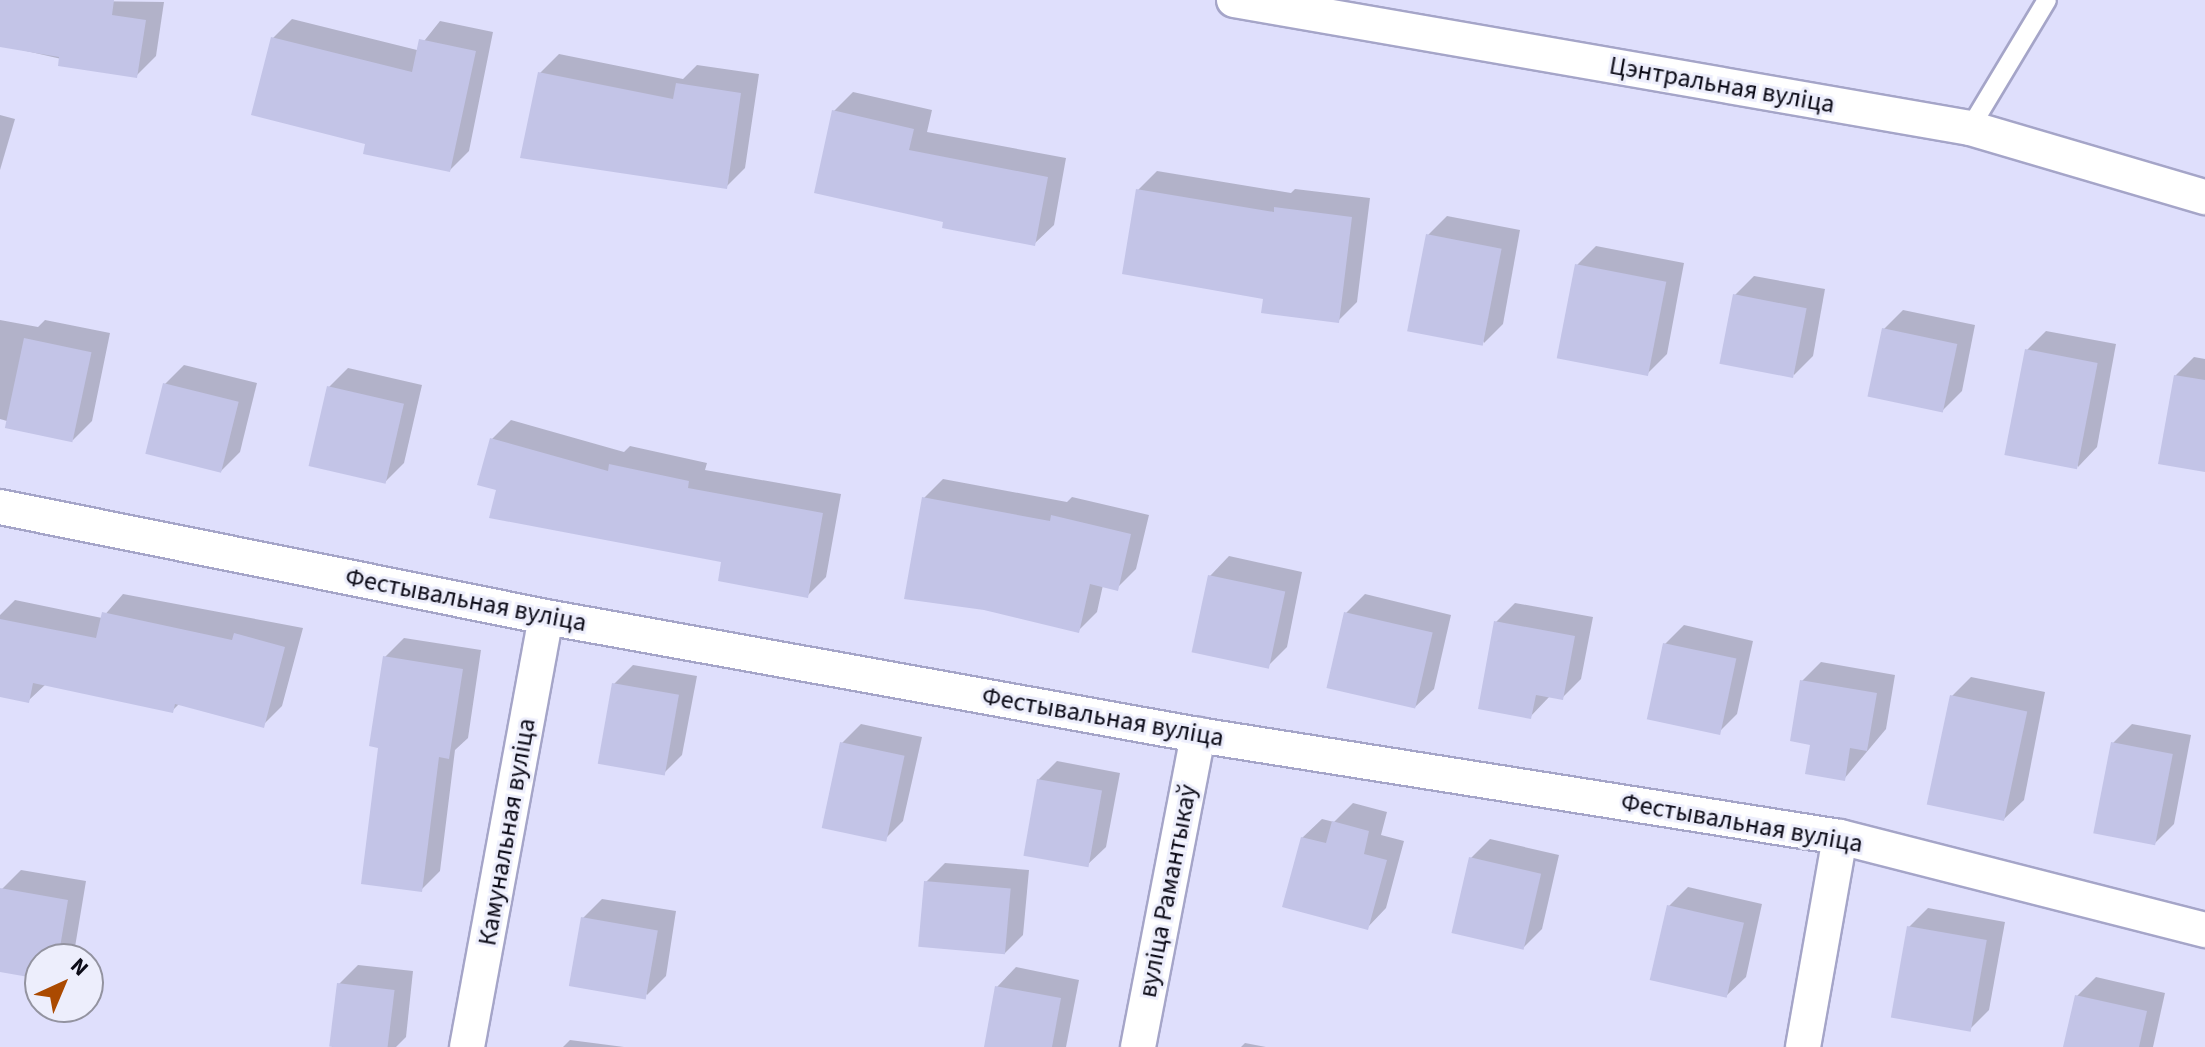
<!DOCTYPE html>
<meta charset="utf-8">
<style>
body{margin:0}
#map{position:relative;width:2205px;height:1047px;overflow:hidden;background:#dfdffc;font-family:"Source Sans 3",sans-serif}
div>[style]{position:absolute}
.shadow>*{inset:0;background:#0003}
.building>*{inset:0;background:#c3c4e7;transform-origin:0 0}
.roads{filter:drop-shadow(2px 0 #a5a5c8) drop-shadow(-2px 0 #a5a5c8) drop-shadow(0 2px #a5a5c8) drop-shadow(0 -2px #a5a5c8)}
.service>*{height:18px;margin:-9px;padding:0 9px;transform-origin:9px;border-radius:9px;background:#fff}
.minor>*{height:34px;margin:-17px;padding:0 17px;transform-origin:17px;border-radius:17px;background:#fff}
span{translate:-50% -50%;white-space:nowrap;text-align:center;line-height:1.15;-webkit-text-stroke:6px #edeefc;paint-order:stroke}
.street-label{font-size:26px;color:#0c0b17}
.north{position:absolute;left:24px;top:943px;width:80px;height:80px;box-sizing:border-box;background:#edeefc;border:2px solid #9393a0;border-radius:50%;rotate:44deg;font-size:22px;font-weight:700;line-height:32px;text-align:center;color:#0c0b17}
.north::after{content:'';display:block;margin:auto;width:28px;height:36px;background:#ab4a01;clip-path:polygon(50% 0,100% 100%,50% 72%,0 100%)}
</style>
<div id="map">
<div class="shadow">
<div style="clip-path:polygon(0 0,164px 2px,156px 56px,136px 76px,0 45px)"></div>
<div style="clip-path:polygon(292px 19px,417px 50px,440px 21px,493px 32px,469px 151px,450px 170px,367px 143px,273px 38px)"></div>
<div style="clip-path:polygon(559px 54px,683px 79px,697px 65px,759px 74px,745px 168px,726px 187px,540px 73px)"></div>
<div style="clip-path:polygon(853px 92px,932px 110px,927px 132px,1066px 158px,1054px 225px,1034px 244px,945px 220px,834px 111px)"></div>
<div style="clip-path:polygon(0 115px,15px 119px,0 170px)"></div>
<div style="clip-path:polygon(1157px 171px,1291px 193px,1295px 189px,1370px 198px,1357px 302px,1338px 321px,1265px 297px,1138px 190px)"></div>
<div style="clip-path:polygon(1447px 216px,1520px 230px,1503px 324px,1484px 343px,1428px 235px)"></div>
<div style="clip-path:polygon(1596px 246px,1684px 263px,1667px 354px,1648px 373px,1577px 265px)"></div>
<div style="clip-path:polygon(1754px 276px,1825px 289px,1813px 356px,1794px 375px,1735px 295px)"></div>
<div style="clip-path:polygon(1903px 310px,1975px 325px,1962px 391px,1943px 410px,1884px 329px)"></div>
<div style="clip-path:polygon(0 320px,38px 327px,45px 320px,110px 333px,92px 421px,73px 440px,0 419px)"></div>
<div style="clip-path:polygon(2046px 331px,2116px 344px,2097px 447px,2078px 467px,2027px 350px)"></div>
<div style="clip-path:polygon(2194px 357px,2205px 359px,2205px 470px,2175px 376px)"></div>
<div style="clip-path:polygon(184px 365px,257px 383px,240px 452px,221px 471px,165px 384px)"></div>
<div style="clip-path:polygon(348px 368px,422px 385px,404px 463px,385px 482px,329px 387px)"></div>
<div style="clip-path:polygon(511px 420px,624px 452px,630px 446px,707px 463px,705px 470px,841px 494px,826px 577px,807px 596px,723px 561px,499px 489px,492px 439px)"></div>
<div style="clip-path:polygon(943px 479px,1067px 502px,1072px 497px,1149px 515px,1136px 569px,1117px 588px,1103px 585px,1097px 612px,1078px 631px,924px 498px)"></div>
<div style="clip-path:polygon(1229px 556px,1302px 572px,1287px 647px,1268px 666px,1210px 576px)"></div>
<div style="clip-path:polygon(123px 594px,303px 628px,282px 706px,263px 725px,180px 703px,172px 711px,46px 684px,28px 701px,0 695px,0 615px,15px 600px,102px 618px)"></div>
<div style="clip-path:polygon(1365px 594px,1451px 615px,1434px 689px,1414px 708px,1346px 613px)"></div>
<div style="clip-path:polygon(1515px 603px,1593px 617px,1581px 679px,1562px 698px,1550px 696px,1530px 717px,1496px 622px)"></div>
<div style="clip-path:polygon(1684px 625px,1753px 641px,1737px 714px,1718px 733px,1665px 644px)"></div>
<div style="clip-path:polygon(404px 638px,481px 650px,468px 738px,455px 750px,440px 871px,421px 890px,380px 746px,385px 657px)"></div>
<div style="clip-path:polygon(1821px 662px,1895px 675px,1886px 729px,1844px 779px,1812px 743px,1802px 681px)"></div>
<div style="clip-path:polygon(633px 665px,697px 676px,682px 755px,663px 774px,614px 684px)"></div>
<div style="clip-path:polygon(1971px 677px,2045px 692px,2024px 800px,2004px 819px,1952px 696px)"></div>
<div style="clip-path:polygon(861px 724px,922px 737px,903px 821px,884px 840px,842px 743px)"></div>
<div style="clip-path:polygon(2132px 724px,2191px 735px,2174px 824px,2155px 843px,2113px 743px)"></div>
<div style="clip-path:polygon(1057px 761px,1120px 773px,1106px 847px,1086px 866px,1038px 780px)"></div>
<div style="clip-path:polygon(1353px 803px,1387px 812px,1381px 835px,1404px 841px,1386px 908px,1367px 928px,1302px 838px,1322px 819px,1334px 822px)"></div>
<div style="clip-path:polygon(1490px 839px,1559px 855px,1542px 929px,1523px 948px,1471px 858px)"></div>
<div style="clip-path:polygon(945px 863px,1029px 870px,1023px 935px,1004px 954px,926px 882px)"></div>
<div style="clip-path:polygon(21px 870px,86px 881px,73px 959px,40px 959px,40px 977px,0 970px,2px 889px)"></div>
<div style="clip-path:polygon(1688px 887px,1762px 904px,1746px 977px,1726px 996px,1669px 906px)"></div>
<div style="clip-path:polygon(602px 899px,676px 911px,666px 976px,647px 995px,583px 918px)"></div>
<div style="clip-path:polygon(1928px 908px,2005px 922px,1989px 1010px,1970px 1029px,1909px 927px)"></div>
<div style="clip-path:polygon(358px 965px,413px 971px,406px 1037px,396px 1047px,332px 1047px,339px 984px)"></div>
<div style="clip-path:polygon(1016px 967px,1079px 980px,1066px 1047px,986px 1047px,997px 987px)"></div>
<div style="clip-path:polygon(2096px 977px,2165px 993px,2153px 1047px,2065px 1047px,2077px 996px)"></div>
<div style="clip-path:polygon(570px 1040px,624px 1047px,563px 1047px)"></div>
<div style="clip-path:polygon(1245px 1043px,1266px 1047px,1241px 1047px)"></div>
</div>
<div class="building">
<div style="clip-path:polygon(0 0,114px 0,112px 15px,146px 20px,137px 78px,58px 66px,59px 57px,0 47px)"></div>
<div style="clip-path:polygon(271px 37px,412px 72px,419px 39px,476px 51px,450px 172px,363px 154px,365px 144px,251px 115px)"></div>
<div style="clip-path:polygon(538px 72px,673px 99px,676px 83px,741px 93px,727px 189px,520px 158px)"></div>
<div style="clip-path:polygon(832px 110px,914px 129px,909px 150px,1048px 177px,1035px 246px,942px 228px,943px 222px,814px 193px)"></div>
<div style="clip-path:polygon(1136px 189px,1274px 212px,1274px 207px,1352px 217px,1339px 323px,1261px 313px,1263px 299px,1122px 274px)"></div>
<div style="left:1426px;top:234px;width:77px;height:99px;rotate:11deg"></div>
<div style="left:1575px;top:264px;width:93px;height:96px;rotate:11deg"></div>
<div style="left:1733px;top:294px;width:75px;height:71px;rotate:11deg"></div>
<div style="left:1882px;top:328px;width:77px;height:70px;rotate:12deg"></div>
<div style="left:24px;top:338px;width:69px;height:92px;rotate:12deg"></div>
<div style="left:2025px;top:349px;width:74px;height:108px;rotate:11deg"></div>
<div style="clip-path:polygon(2174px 375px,2205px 380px,2205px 472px,2158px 464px)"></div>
<div style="left:163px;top:383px;width:78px;height:73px;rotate:14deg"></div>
<div style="left:327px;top:386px;width:79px;height:82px;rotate:13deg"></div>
<div style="clip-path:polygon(490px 438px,608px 471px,609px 464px,689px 481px,688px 488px,823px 513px,808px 598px,718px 581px,721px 562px,489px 518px,496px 490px,477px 485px)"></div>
<div style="clip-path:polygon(922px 497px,1050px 521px,1051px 515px,1131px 534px,1118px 591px,1090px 584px,1079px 633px,984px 610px,904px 599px)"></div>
<div style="left:1208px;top:575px;width:79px;height:79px;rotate:12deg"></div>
<div style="clip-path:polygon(102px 612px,232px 640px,234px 633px,285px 647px,264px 728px,175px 704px,173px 713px,33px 683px,29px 703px,0 697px,0 619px,96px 638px)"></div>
<div style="left:1344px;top:612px;width:91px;height:78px;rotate:13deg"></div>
<div style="clip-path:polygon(1494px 621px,1575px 636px,1563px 700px,1536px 695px,1531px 719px,1478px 709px)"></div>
<div style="left:1663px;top:643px;width:75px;height:78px;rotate:12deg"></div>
<div style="clip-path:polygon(383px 656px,463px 669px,449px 759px,439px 757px,422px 892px,361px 884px,378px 748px,369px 746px)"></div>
<div style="clip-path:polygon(1800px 680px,1877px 693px,1867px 751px,1850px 748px,1845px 781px,1805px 774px,1810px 745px,1790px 741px)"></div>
<div style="left:612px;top:683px;width:68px;height:82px;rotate:10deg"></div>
<div style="left:1950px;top:695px;width:79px;height:112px;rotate:12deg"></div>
<div style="left:840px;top:742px;width:66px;height:88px;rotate:12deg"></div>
<div style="left:2111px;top:742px;width:63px;height:93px;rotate:11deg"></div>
<div style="left:1037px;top:779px;width:66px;height:78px;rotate:10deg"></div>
<div style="clip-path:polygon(1332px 821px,1369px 831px,1364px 854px,1387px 860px,1368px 930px,1282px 907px,1301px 837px,1326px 843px)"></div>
<div style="left:1469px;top:857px;width:74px;height:78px;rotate:13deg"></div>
<div style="left:924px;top:881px;width:87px;height:66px;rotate:5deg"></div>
<div style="clip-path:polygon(0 888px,68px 900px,58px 959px,40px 959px,40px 979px,0 972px)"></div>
<div style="left:1667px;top:905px;width:79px;height:77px;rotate:13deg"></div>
<div style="left:581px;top:917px;width:78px;height:70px;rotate:10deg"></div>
<div style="left:1907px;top:926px;width:81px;height:93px;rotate:10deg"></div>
<div style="left:337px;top:983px;width:58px;height:64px;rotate:7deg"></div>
<div style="clip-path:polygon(995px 986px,1061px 998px,1052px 1047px,984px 1047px)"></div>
<div style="clip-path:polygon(2075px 995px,2147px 1011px,2139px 1047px,2063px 1047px)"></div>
</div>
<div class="roads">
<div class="service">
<div style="left:1970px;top:128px;width:149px;rotate:-59deg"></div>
</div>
<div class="minor">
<div style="left:1234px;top:0;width:747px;rotate:9.87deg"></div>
<div style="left:1970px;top:128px;width:245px;rotate:16.4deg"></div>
<div style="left:0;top:507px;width:557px;rotate:11.39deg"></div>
<div style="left:546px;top:617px;width:663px;rotate:10.26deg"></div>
<div style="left:1198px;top:735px;width:650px;rotate:9.03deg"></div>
<div style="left:1840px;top:837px;width:377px;rotate:14.3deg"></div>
<div style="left:467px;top:1047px;width:437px;rotate:-79.6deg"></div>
<div style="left:1138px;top:1047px;width:318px;rotate:-79.1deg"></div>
<div style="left:1803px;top:1047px;width:213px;rotate:-80deg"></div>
</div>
</div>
<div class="street-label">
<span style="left:1722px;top:85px;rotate:10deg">Цэнтральная вуліца</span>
<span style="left:466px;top:600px;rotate:11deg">Фестывальная вуліца</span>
<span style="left:1103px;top:717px;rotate:10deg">Фестывальная вуліца</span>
<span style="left:1742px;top:823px;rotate:10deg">Фестывальная вуліца</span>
<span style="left:507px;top:832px;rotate:-80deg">Камунальная вуліца</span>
<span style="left:1168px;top:891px;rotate:-79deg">вуліца Рамантыкаў</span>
</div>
<div class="north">N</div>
</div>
